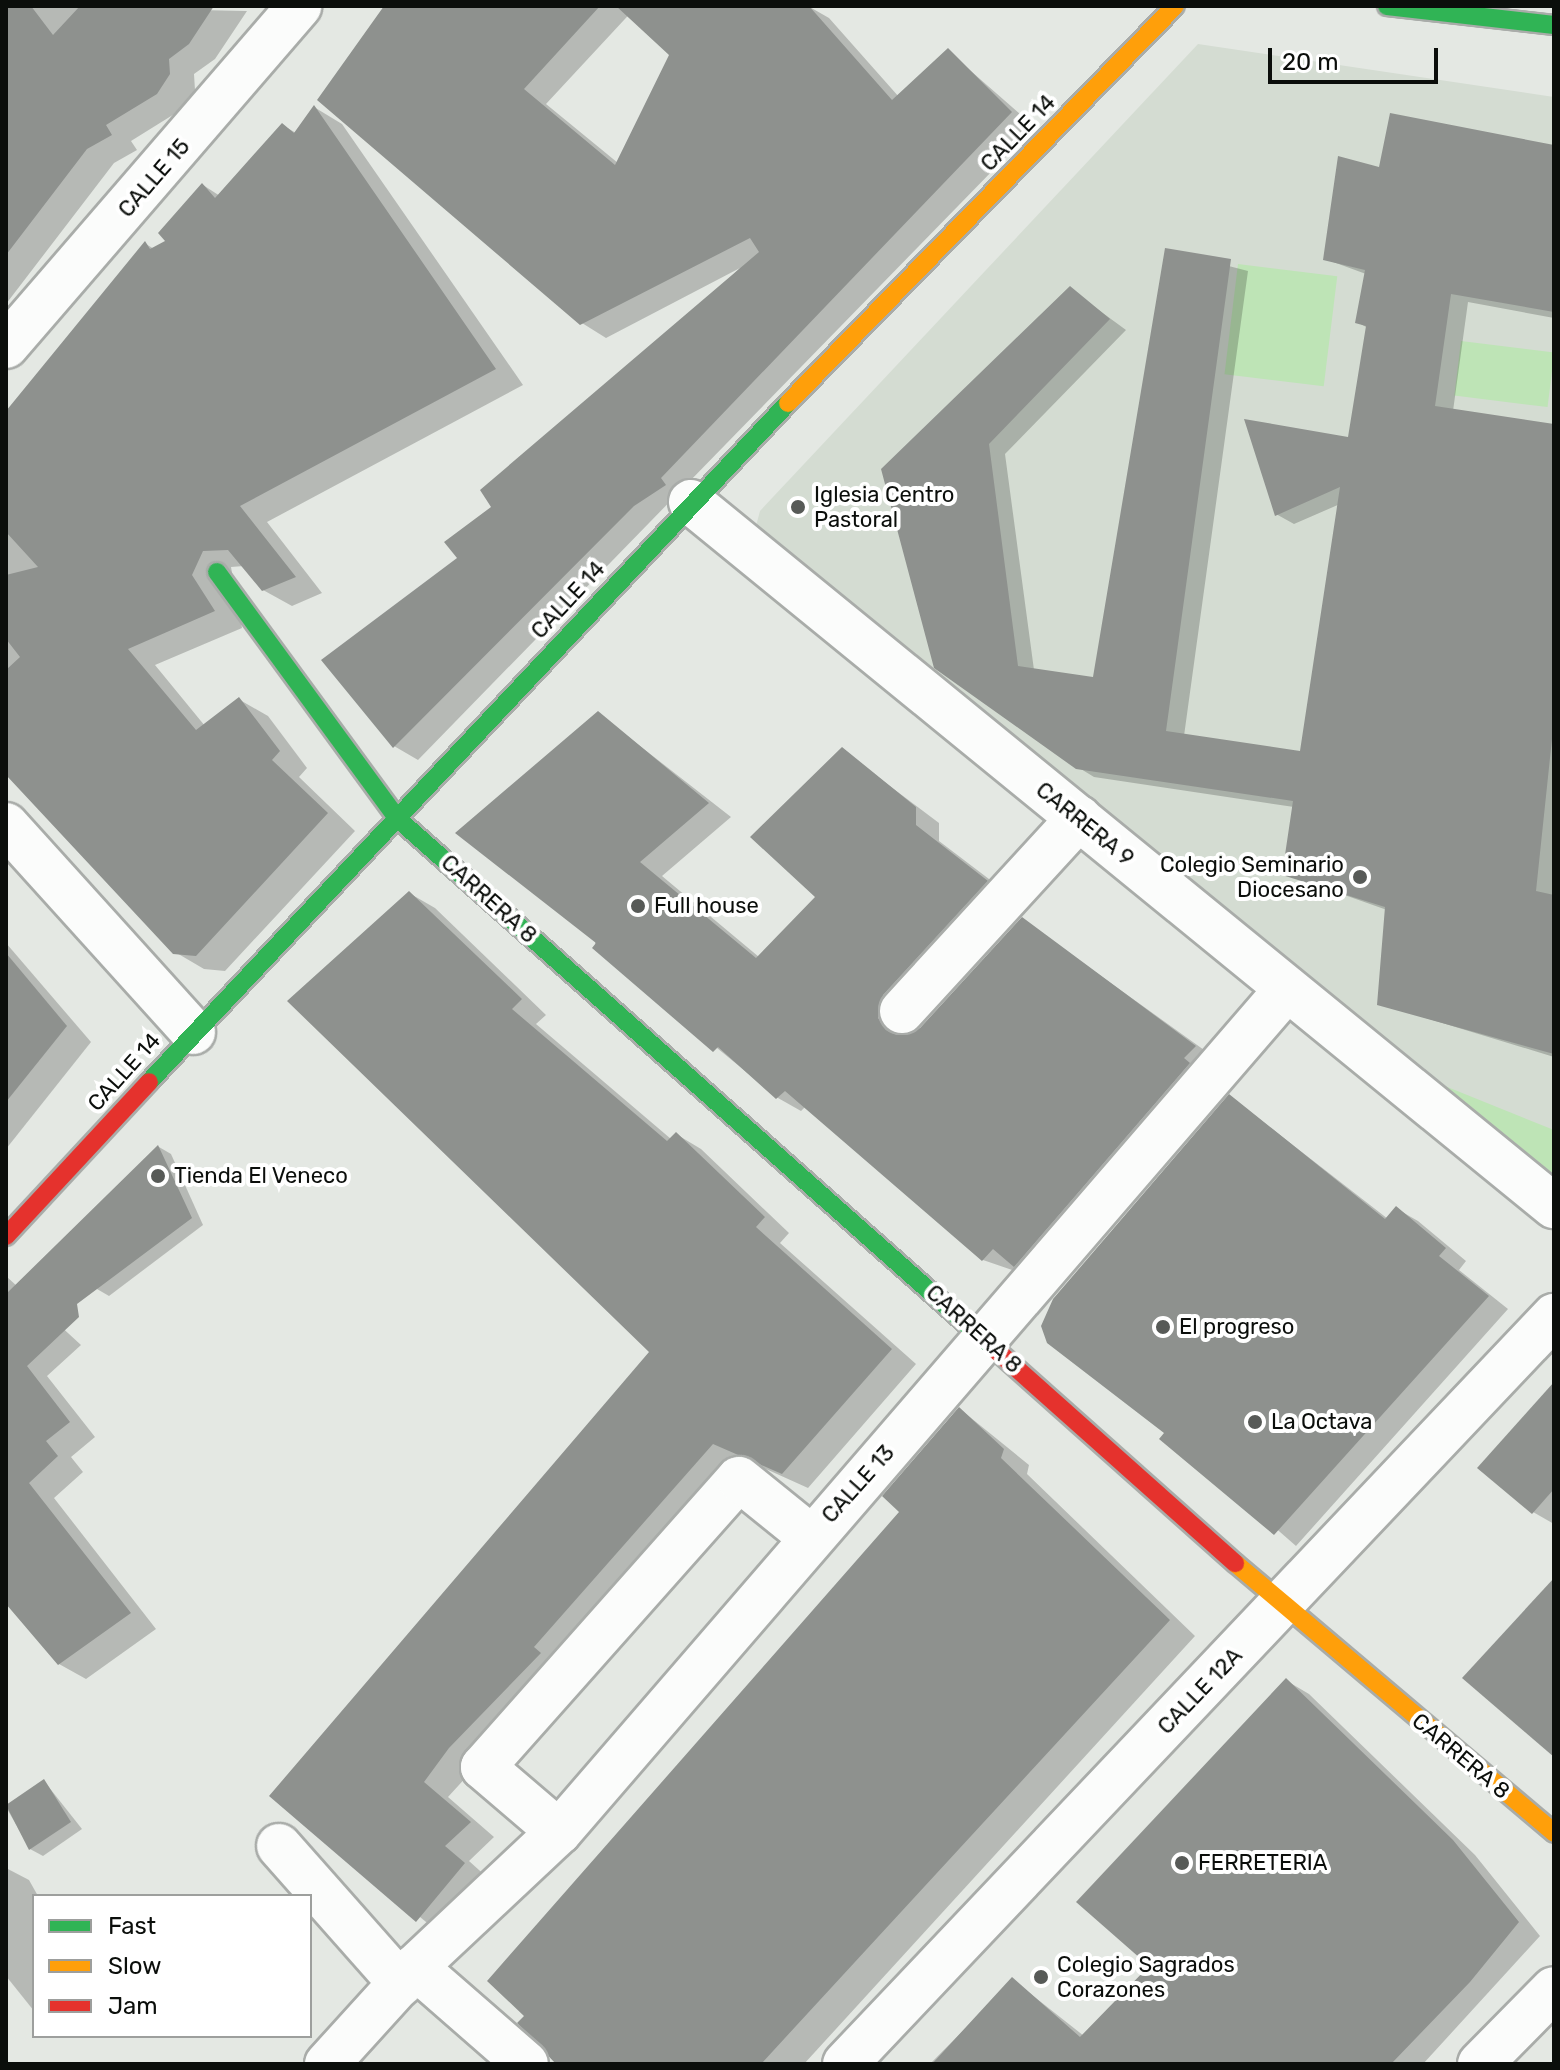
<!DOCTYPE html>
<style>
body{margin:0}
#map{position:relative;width:1560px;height:2070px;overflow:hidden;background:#e4e8e3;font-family:Rubik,sans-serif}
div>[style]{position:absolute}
.built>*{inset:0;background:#d4dcd2}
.green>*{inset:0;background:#bee4b6;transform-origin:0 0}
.shadow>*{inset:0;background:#0003}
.building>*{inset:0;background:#8e918e}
.roads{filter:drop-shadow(2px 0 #a9aca9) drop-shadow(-2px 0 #a9aca9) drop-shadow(0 2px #a9aca9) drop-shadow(0 -2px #a9aca9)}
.street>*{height:44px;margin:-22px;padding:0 22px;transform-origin:22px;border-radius:22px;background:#fbfcfb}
.fast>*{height:18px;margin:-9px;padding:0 9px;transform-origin:9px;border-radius:9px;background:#30b455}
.slow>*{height:18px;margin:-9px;padding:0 9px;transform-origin:9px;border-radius:9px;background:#ff9f0a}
.jam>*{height:18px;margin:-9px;padding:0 9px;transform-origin:9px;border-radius:9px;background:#e5322d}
.dots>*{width:22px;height:22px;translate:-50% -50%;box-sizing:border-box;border:4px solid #fff;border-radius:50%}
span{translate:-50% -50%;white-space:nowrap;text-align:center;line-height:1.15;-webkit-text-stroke:8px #fff;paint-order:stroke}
.street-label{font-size:22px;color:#0b0e0b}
.poi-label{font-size:22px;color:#0b0e0b}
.left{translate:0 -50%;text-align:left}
.right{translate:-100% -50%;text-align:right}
.frame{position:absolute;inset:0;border:8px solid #0b0e0b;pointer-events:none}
.legend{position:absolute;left:32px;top:1894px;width:280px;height:144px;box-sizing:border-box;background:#fff;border:2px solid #9d9f9d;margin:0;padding:10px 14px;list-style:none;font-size:24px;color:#0b0e0b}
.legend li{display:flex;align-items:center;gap:16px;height:40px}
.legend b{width:40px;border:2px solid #9d9f9d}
.scale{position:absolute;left:1268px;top:48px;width:170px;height:36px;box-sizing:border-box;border:4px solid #0b0e0b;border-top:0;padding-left:10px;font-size:24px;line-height:28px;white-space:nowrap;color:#0b0e0b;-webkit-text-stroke:6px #fff;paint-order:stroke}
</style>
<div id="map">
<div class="built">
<div style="clip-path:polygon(1198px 44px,1554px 97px,1554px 1191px,752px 541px,760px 511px)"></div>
</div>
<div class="green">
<div style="left:1238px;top:264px;width:100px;height:111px;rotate:7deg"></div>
<div style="left:1461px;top:341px;width:94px;height:55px;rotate:7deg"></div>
<div style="clip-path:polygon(1435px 1082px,1554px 1130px,1554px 1176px)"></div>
</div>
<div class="shadow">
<div style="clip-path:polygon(6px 6px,247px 11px,215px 59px,194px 74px,195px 90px,184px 108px,131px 141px,137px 150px,114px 163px,6px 304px)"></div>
<div style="clip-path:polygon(388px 6px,637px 6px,546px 104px,618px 163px,725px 6px,808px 6px,829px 18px,899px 97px,948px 51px,1035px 127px,418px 760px,394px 746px,460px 558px,493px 508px,740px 268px,606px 338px,582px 323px)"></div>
<div style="clip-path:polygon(314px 107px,342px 124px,523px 385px,267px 522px,322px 593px,292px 606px,263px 590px,244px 566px,231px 567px,242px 628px,155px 665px,205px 726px,240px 700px,268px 716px,307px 768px,299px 777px,355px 831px,225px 971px,204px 969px,175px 952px,6px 773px,6px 413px,146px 244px,154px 249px,169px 242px,203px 185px,220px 196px,282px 125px,296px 133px)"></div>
<div style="clip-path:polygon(1554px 147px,1554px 318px,1468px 302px,1453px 411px,1554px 426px,1554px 1057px,1380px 1004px,1387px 910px,1285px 874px,1294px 807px,1094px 777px,1076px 766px,883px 470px,1070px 289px,1126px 330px,1005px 454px,1034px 670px,1094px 679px,1167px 250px,1248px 271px,1184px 736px,1302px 753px,1340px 504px,1294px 524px,1276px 514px,1350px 439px,1368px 328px,1357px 322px,1366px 274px,1325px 259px,1381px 169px)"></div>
<div style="clip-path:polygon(599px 714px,731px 817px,662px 876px,759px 957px,817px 896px,842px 750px,939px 823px,939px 841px,1010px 895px,906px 1008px,903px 1036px,921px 1030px,1023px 920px,1218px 1060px,1039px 1279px,983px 1260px,806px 1106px,801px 1111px,778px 1098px,595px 948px)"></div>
<div style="clip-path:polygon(409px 893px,435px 908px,546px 1015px,536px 1024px,671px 1139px,676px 1134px,701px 1149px,789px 1233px,780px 1243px,916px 1364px,808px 1488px,739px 1457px,558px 1662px,565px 1669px,448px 1797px,494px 1837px,469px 1861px,489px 1879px,442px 1935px,272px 1796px,652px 1352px)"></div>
<div style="clip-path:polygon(6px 943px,91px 1042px,6px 1149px)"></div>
<div style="clip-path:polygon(1230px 1096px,1388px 1219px,1397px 1209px,1418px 1221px,1466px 1261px,1459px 1270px,1508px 1309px,1296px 1546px,1167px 1433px)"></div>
<div style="clip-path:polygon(159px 1147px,171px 1154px,203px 1225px,109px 1296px,97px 1289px)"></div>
<div style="clip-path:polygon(6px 1276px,81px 1345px,47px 1376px,95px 1437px,71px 1457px,83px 1472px,54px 1498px,156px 1629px,86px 1679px,59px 1664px,6px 1600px)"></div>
<div style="clip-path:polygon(1554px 1386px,1554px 1524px,1533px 1512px)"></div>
<div style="clip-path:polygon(960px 1409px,1029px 1465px,1027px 1474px,1195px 1636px,804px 2064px,562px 2064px,527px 2016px,901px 1512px)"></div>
<div style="clip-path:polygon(1287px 1681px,1309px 1694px,1475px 1855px,1540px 1936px,1423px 2064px,930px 2064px,1013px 1980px,1084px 2036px,1152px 1966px)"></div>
<div style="clip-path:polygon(44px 1781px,82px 1829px,43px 1856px,30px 1849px,6px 1807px)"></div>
<div style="clip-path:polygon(6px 1868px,29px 1880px,38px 1896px,34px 2011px,6px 1976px)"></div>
</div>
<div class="building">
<div style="clip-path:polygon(6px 6px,31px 6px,53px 35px,80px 6px,214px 6px,189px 44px,169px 59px,170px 74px,157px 94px,106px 125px,112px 135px,87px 149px,6px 255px)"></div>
<div style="clip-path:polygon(384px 6px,600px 6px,524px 89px,615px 165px,669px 55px,616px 6px,809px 6px,892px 100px,948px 48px,1012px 112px,661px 478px,666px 485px,634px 506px,393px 748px,321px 660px,457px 558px,444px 542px,491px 507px,480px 490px,759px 252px,750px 238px,580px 325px,317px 100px)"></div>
<div style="clip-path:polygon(314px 105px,496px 369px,240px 506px,296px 577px,262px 591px,228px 550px,203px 551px,192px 575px,215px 611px,128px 649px,196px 730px,239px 697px,280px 751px,272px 760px,328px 813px,196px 956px,173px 954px,6px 775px,6px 670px,20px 657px,6px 639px,6px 575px,38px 567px,6px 532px,6px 411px,145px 241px,150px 249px,165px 241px,158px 233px,202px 183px,215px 198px,282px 123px,294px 133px)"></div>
<div style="clip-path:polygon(1390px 113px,1554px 145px,1554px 312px,1451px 294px,1435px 406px,1554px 424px,1554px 720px,1536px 891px,1554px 895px,1554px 1054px,1377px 1005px,1385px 907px,1282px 875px,1293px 801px,1076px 769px,934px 668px,881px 469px,1070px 286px,1110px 319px,989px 444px,1018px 666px,1093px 677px,1165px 248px,1231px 259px,1166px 731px,1300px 751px,1340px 487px,1275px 516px,1244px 419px,1348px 437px,1366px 326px,1355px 323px,1365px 270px,1323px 260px,1338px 156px,1379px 167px)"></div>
<div style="clip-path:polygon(598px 711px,709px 803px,640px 862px,756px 958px,815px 897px,750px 837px,842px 747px,916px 807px,916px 825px,988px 881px,883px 995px,878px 1018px,886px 1030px,897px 1035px,920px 1028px,1022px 917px,1196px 1046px,1184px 1058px,1190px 1063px,1014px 1267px,993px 1249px,982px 1261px,785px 1091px,776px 1099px,718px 1047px,713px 1052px,592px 948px,596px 943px,455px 833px)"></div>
<div style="clip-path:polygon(409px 891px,522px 999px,512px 1009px,667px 1141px,676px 1132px,765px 1217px,756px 1227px,892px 1349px,782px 1474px,713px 1444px,534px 1647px,541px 1653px,449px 1748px,424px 1782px,471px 1822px,445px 1846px,465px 1863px,416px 1922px,269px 1796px,649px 1352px,287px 1001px)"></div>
<div style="clip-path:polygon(6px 953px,67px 1026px,6px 1102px)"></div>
<div style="clip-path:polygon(1229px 1094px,1385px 1219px,1396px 1206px,1446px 1248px,1439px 1256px,1489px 1296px,1274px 1535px,1159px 1439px,1164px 1433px,1047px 1343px,1041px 1326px,1053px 1299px)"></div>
<div style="clip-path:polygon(158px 1145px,192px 1218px,77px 1304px,79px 1317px,27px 1366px,70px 1422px,46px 1441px,58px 1456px,29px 1483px,131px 1613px,58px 1665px,6px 1604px,6px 1294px)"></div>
<div style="clip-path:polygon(1554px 1382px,1554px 1489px,1532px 1514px,1477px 1468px)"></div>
<div style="clip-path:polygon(959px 1407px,1004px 1449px,1001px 1458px,1170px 1620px,761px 2064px,556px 2064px,517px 2023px,524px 2016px,487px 1981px,899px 1512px,882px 1496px)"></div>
<div style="clip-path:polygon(1554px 1578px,1554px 1757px,1462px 1678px)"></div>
<div style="clip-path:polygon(1286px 1678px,1453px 1840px,1519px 1922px,1470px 1982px,1391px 2064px,932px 2064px,1012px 1977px,1080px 2037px,1149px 1966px,1076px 1902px)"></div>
<div style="clip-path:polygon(44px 1779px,71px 1822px,29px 1850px,6px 1805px)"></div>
</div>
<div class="roads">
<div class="street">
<div style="left:6px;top:346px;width:449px;rotate:-49.2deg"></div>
<div style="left:691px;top:502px;width:1114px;rotate:39.21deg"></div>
<div style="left:6px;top:825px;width:279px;rotate:47.9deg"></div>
<div style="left:902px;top:1011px;width:262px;rotate:-47.5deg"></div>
<div style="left:559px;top:1832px;width:100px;rotate:-139.5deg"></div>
<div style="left:483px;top:1767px;width:385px;rotate:-48.4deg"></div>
<div style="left:739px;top:1479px;width:92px;rotate:38.9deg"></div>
<div style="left:279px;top:1846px;width:184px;rotate:48.5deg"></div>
<div style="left:415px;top:1967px;width:147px;rotate:41.1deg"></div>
<div style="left:327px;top:2064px;width:131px;rotate:-47.8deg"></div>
<div style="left:415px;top:1967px;width:197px;rotate:-43.2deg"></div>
<div style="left:559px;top:1832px;width:1114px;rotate:-49.19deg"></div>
<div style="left:845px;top:2064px;width:1031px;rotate:-46.53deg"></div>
<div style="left:1480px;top:2064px;width:105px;rotate:-45.4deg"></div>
</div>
<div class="fast">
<div style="left:1387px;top:6px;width:168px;rotate:6.5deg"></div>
<div style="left:217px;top:572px;width:306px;rotate:53.8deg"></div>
<div style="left:398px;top:819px;width:801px;rotate:41.61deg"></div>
<div style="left:149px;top:1082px;width:932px;rotate:-46.74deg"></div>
</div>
<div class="slow">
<div style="left:788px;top:403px;width:554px;rotate:-45.73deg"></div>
<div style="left:1235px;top:1563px;width:418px;rotate:40.2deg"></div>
</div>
<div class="jam">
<div style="left:6px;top:1236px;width:210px;rotate:-47.1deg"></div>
<div style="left:997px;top:1351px;width:319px;rotate:41.7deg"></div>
</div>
</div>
<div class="dots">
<div style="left:798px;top:507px;background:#575a57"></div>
<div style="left:1360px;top:877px;background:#575a57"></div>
<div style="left:638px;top:906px;background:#575a57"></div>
<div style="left:158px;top:1176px;background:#575a57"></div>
<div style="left:1163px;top:1327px;background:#575a57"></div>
<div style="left:1255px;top:1422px;background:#575a57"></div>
<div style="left:1182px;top:1863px;background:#575a57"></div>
<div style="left:1041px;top:1977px;background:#575a57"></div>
</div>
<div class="street-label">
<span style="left:1018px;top:133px;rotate:-46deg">CALLE 14</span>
<span style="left:154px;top:178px;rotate:-49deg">CALLE 15</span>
<span style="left:568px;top:600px;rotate:-47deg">CALLE 14</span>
<span style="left:1085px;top:824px;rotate:39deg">CARRERA 9</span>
<span style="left:489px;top:899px;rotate:42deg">CARRERA 8</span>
<span style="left:124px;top:1072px;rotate:-48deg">CALLE 14</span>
<span style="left:974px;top:1329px;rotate:42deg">CARRERA 8</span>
<span style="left:858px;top:1484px;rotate:-48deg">CALLE 13</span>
<span style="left:1200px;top:1691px;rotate:-46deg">CALLE 12A</span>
<span style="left:1461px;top:1756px;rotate:40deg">CARRERA 8</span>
</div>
<div class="poi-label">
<span class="left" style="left:814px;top:507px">Iglesia Centro<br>Pastoral</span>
<span class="right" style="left:1344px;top:877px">Colegio Seminario<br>Diocesano</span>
<span class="left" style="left:654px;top:906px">Full house</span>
<span class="left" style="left:174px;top:1176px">Tienda El Veneco</span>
<span class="left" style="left:1179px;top:1327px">El progreso</span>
<span class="left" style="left:1271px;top:1422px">La Octava</span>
<span class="left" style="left:1198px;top:1863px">FERRETERIA</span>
<span class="left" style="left:1057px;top:1977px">Colegio Sagrados<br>Corazones</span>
</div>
<div class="frame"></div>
<ul class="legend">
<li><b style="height:10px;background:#30b455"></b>Fast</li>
<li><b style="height:10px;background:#ff9f0a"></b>Slow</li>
<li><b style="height:10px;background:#e5322d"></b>Jam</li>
</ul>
<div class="scale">20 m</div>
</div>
